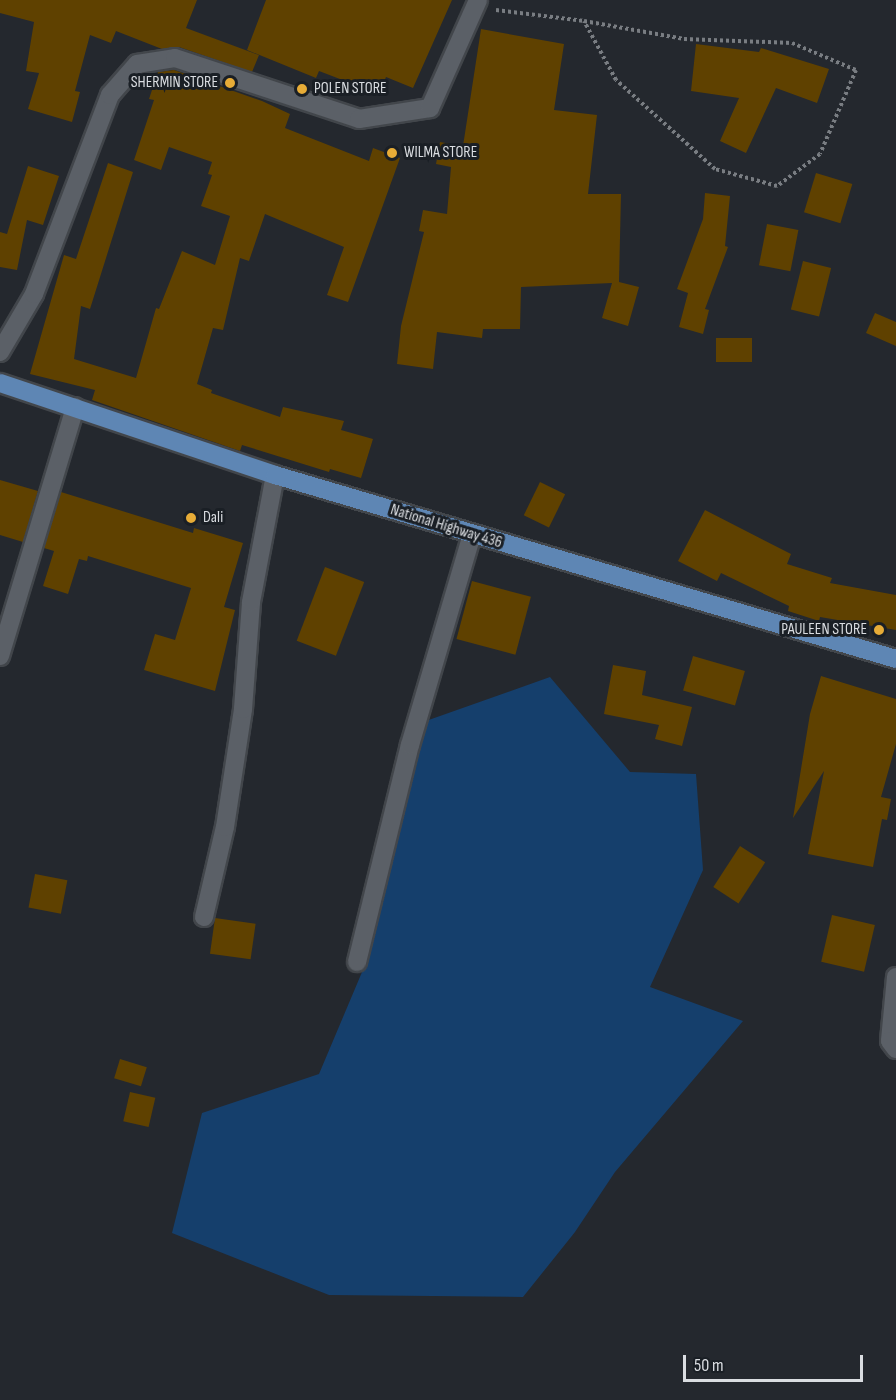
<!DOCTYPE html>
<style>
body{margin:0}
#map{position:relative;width:896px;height:1400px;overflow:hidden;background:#24282e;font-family:"Sofia Sans Condensed",sans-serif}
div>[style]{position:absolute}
.green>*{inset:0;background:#153f6c}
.building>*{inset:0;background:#5f4100;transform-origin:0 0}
.path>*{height:4px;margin-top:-2px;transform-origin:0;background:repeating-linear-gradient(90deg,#797d82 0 3px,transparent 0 6px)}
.roads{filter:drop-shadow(2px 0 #42464b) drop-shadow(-2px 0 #42464b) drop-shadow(0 2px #42464b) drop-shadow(0 -2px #42464b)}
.minor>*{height:18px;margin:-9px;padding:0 9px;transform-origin:9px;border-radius:9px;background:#5b6067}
.major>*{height:18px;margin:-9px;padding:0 9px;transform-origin:9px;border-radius:9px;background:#5e86b4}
.dots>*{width:16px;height:16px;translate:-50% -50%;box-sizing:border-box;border:3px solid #1a1f25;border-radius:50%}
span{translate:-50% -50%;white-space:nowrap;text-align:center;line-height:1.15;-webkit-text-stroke:6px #1a1f25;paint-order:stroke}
.poi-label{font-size:16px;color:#dadde1}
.right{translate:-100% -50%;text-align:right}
.left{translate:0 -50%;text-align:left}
.street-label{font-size:16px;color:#dadde1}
.scale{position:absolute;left:683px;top:1355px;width:180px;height:27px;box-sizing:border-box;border:3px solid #dadde1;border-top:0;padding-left:8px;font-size:18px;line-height:21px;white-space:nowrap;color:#dadde1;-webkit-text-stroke:4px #1a1f25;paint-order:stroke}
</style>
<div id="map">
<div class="green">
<div style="clip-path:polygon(550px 677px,630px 772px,696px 774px,703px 870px,650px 987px,743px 1021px,615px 1172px,575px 1232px,523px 1297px,329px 1295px,172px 1233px,202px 1113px,319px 1074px,365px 965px,423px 722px)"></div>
</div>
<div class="building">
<div style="clip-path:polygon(0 0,197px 0,186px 28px,259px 55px,252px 72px,179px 47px,162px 49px,116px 31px,111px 43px,90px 35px,75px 91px,80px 92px,72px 122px,28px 109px,39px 73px,26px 71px,34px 22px,0 13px)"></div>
<div style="clip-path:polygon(266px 0,452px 0,413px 88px,386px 77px,379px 94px,319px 71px,316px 78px,247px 50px)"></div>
<div style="clip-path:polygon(481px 29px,564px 44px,554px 110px,597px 115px,588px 194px,621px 194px,619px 282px,639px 287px,628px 326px,602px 318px,612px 283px,521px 287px,520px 329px,483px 329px,482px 338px,437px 332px,433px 369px,397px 364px,401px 326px,424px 232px,419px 231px,423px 210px,447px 214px,451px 167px,436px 164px,440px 142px,463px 146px)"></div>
<div style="clip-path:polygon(696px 44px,759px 52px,761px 48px,829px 69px,817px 103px,776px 88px,746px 153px,720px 141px,739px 98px,691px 91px)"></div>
<div style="clip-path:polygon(174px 70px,262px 101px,290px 114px,285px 128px,369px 161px,373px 148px,400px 158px,348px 302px,327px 295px,344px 247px,265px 214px,249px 261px,240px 258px,223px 330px,213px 328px,197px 384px,212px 390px,211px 393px,280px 417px,283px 407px,344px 421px,341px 430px,373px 439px,361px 478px,330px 469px,329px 472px,242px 445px,240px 451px,92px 400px,95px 390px,30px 374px,64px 255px,76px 259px,108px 163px,133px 172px,90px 309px,81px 306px,74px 359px,136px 378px,156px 308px,159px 309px,182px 251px,215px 265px,230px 216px,201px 206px,212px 175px,208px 174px,212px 162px,169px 147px,161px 170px,134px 160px,154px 100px,149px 99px,158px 72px)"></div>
<div style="clip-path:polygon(28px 166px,59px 176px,43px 225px,27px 220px,17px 270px,0 267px,0 232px,7px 234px)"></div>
<div style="left:816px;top:173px;width:38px;height:41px;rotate:17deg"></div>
<div style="clip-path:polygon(705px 193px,730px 196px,725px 246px,728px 247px,705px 309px,709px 310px,703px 334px,679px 327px,688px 293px,677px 289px,703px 219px)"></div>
<div style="left:767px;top:224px;width:32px;height:42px;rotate:11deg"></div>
<div style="left:803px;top:261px;width:29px;height:50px;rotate:14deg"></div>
<div style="clip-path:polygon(875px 313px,896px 322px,896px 346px,866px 333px)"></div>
<div style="left:716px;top:338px;width:36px;height:24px"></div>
<div style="clip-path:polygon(0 480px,38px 491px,23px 542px,0 535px)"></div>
<div style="left:540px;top:482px;width:28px;height:37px;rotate:26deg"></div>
<div style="clip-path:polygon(61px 492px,193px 533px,194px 528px,243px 543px,224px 607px,235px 610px,215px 691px,144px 670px,155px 634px,175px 640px,191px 588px,88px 556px,87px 561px,79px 559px,68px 594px,43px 586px,54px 551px,44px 548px)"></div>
<div style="clip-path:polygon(705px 510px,791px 554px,787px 564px,832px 578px,830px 583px,896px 595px,896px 630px,820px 617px,819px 621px,788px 611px,789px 606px,721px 573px,717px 581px,678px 561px)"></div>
<div style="left:325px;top:567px;width:42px;height:79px;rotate:21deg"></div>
<div style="left:472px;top:581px;width:61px;height:60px;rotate:15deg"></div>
<div style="left:693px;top:656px;width:54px;height:36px;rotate:16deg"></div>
<div style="clip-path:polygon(613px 665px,646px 671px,642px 695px,692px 707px,682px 746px,655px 739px,659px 725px,604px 714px)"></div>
<div style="clip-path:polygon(821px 676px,896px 699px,896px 744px,881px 797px,891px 799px,887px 820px,882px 819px,873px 867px,808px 854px,824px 771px,793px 818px,810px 714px)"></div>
<div style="left:740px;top:846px;width:30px;height:49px;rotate:33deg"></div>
<div style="left:35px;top:874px;width:33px;height:34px;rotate:11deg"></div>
<div style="left:832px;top:915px;width:44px;height:48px;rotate:13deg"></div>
<div style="left:215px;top:918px;width:41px;height:36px;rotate:8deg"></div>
<div style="left:120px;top:1059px;width:28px;height:20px;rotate:17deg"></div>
<div style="left:130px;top:1092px;width:26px;height:30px;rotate:13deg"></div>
</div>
<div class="path">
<div style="left:496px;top:10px;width:89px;rotate:7.1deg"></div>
<div style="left:584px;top:21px;width:102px;rotate:10.2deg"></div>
<div style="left:684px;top:39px;width:108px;rotate:2.1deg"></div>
<div style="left:792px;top:43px;width:69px;rotate:22.9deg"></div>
<div style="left:856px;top:70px;width:91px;rotate:113.2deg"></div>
<div style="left:820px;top:154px;width:54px;rotate:143.3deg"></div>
<div style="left:777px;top:186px;width:64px;rotate:-164.7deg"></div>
<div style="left:715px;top:169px;width:133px;rotate:-138deg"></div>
<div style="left:616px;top:80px;width:67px;rotate:-118.5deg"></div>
</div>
<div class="roads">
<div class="minor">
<div style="left:0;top:352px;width:67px;rotate:-59.6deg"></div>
<div style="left:34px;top:294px;width:213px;rotate:-69.1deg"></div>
<div style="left:110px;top:95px;width:41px;rotate:-48.9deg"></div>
<div style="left:137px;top:64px;width:38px;rotate:-9deg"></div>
<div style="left:175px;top:58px;width:194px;rotate:18.3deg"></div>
<div style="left:359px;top:119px;width:72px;rotate:-8.8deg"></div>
<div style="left:430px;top:108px;width:118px;rotate:-66deg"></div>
<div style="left:0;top:656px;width:260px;rotate:-73.2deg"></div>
<div style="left:204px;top:917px;width:92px;rotate:-76.9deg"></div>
<div style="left:225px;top:827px;width:119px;rotate:-81.3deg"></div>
<div style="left:243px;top:709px;width:107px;rotate:-85.7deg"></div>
<div style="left:251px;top:602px;width:129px;rotate:-79.3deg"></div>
<div style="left:357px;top:962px;width:223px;rotate:-76.3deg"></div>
<div style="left:410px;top:745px;width:219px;rotate:-73.6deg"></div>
<div style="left:896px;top:977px;width:64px;rotate:95.4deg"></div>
<div style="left:890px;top:1041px;width:10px;rotate:53deg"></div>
</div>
<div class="major">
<div style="left:0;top:383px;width:290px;rotate:18.5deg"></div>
<div style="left:275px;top:475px;width:648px;rotate:16.5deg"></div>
</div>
</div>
<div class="dots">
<div style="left:230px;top:83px;background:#e7ac37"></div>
<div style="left:302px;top:89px;background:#e7ac37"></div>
<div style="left:392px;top:153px;background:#e7ac37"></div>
<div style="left:191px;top:518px;background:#e7ac37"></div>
<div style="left:879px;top:630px;background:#e7ac37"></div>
</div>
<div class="poi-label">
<span class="right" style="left:218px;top:83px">SHERMIN STORE</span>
<span class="left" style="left:314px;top:89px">POLEN STORE</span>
<span class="left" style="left:404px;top:153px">WILMA STORE</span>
<span class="left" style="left:203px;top:518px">Dali</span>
<span class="right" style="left:867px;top:630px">PAULEEN STORE</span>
</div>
<div class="street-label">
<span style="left:446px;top:527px;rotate:17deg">National Highway 436</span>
</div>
<div class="scale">50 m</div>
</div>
